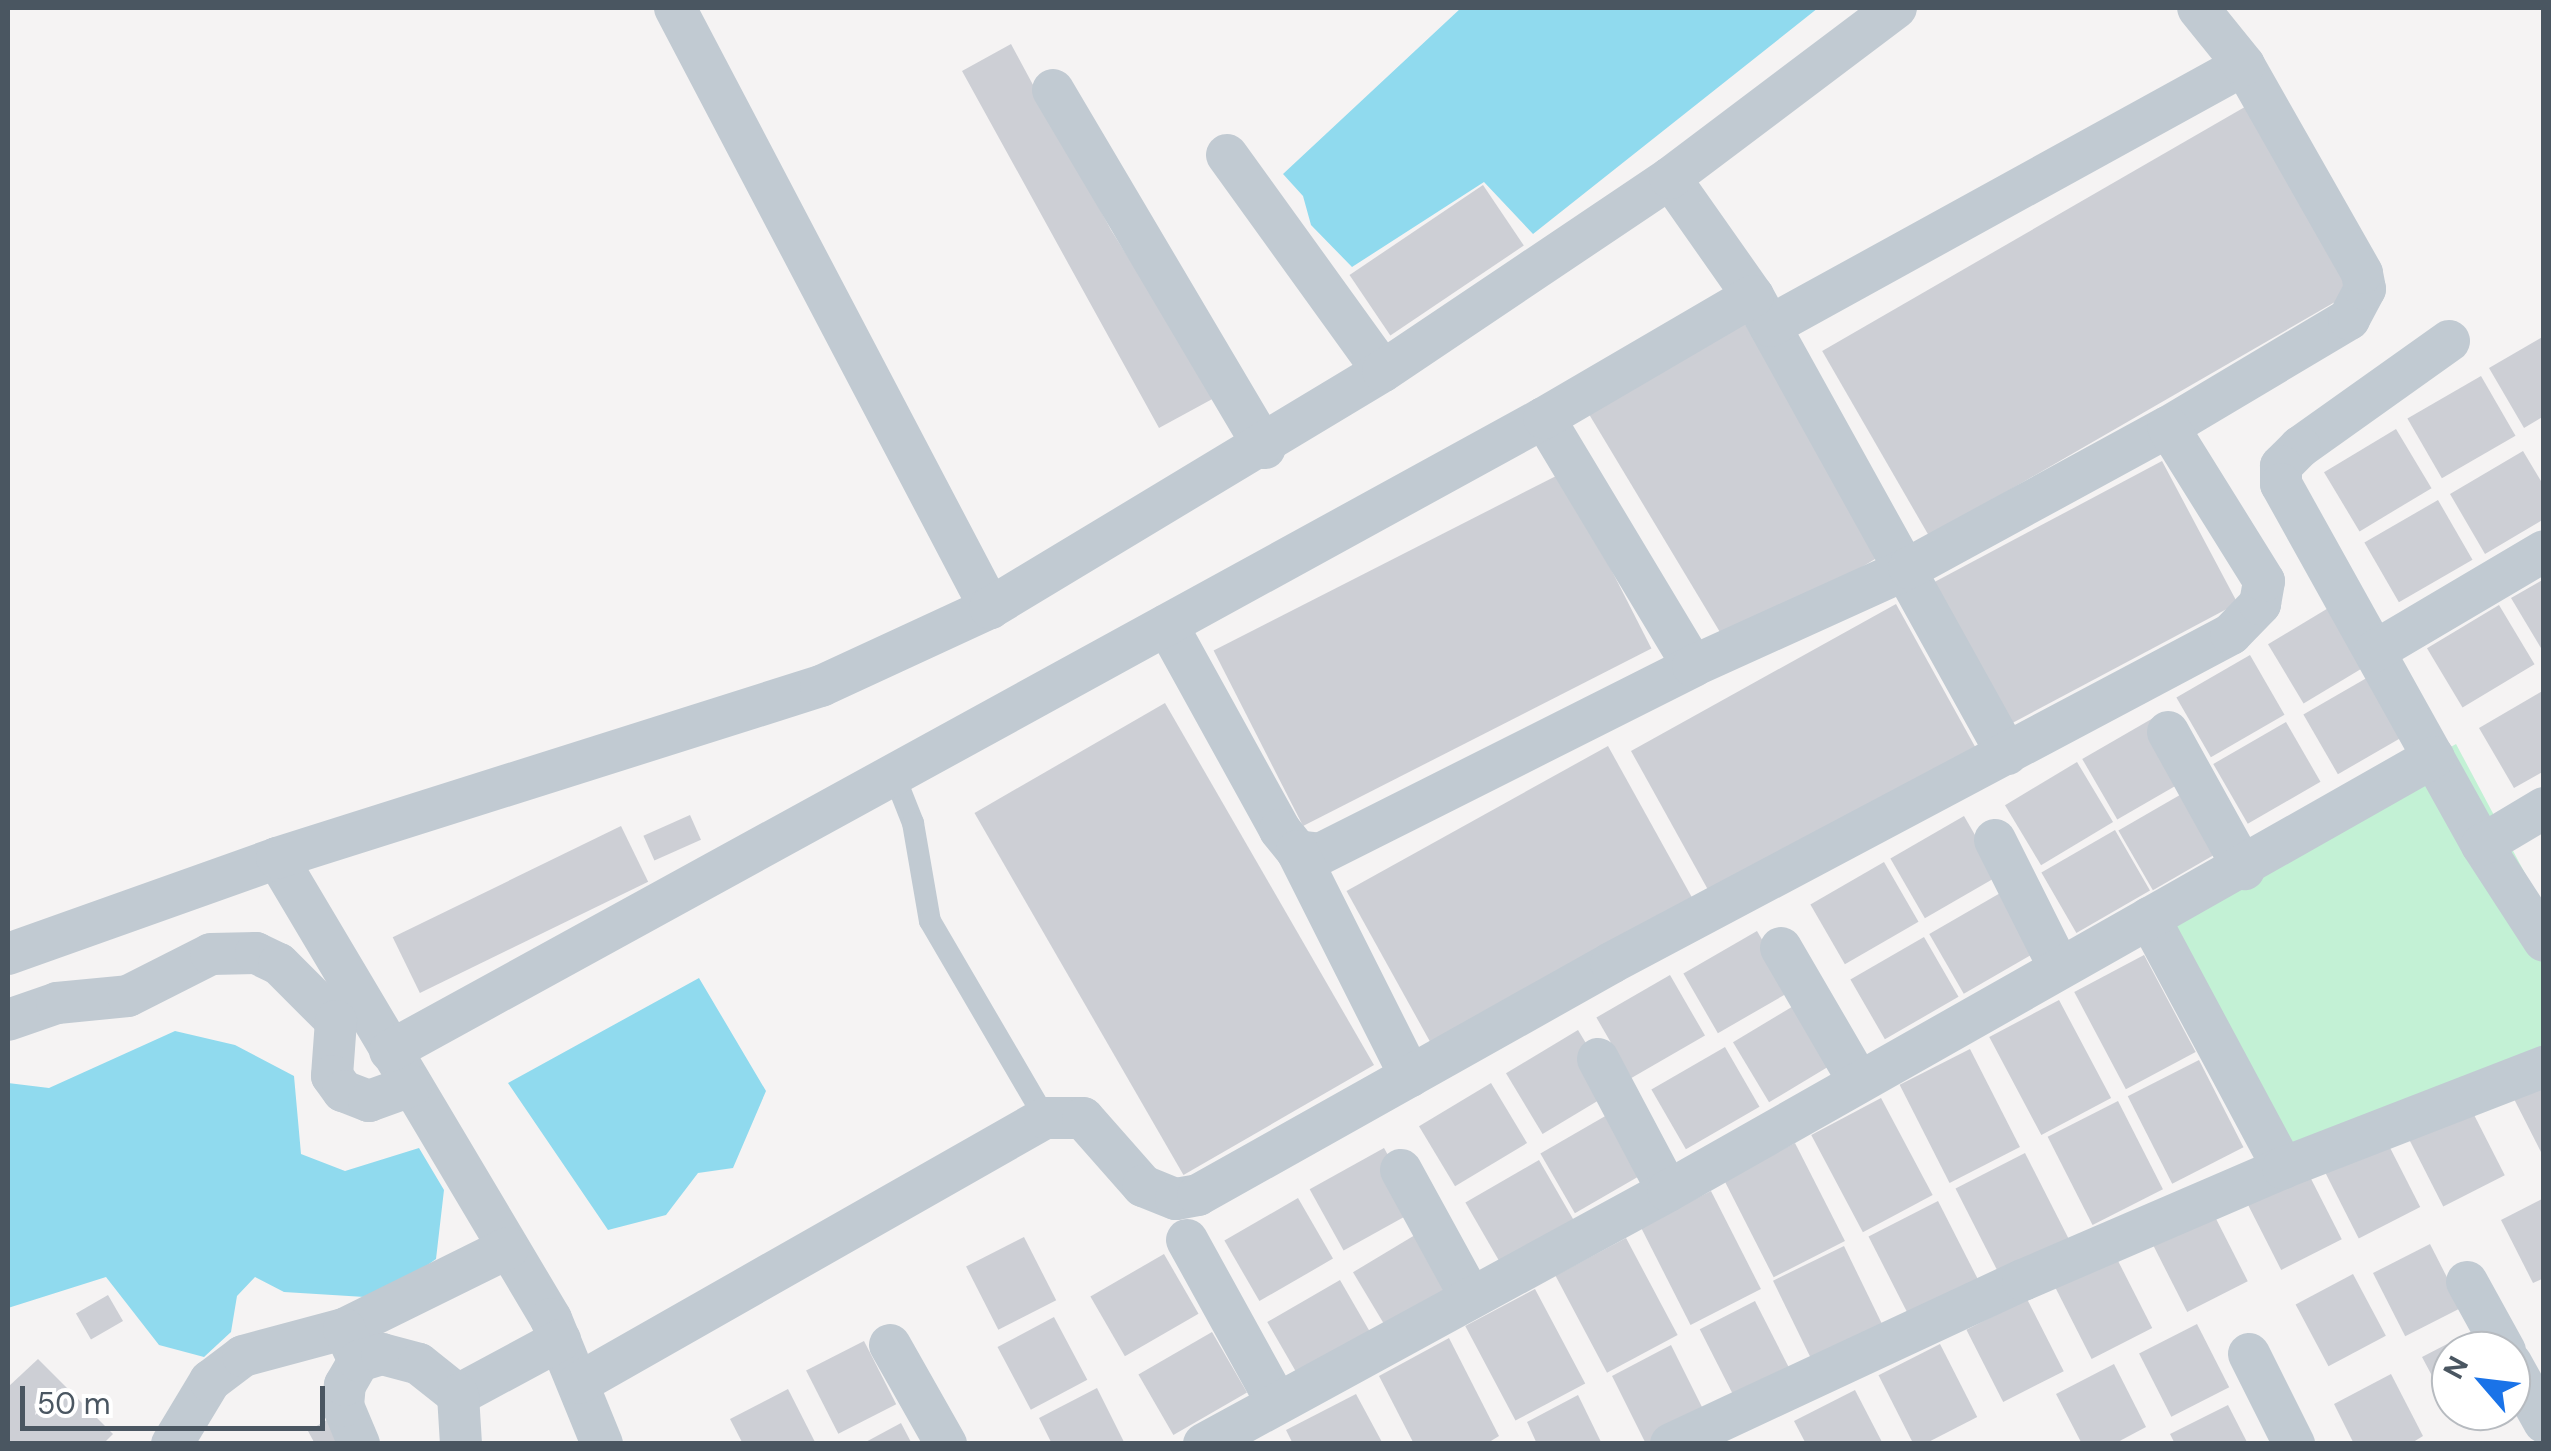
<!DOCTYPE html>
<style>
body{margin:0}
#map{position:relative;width:2551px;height:1451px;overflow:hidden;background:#f5f3f3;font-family:"DM Sans",sans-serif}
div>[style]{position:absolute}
.green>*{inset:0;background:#c3f1d5}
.water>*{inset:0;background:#90daee}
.building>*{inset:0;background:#cdcfd5;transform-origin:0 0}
.service>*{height:22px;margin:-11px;padding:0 11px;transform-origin:11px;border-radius:11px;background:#c1cad2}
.minor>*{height:42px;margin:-21px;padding:0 21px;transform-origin:21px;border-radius:21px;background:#c1cad2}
span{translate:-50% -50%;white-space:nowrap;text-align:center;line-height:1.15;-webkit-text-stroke:8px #fff;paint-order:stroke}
.frame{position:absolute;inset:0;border:10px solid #4a5661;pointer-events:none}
.north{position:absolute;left:2431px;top:1331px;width:100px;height:100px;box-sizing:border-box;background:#fff;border:2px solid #b7bbc0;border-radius:50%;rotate:298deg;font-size:28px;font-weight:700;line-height:40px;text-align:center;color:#4a5661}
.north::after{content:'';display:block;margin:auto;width:35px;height:45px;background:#1a73e8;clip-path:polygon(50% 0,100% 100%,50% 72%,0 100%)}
.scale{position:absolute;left:20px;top:1386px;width:305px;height:45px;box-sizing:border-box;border:5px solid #4a5661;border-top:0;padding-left:12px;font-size:30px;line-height:35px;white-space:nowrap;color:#4a5661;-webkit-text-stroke:8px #fff;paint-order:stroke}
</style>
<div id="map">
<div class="green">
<div style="clip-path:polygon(2456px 744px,2543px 907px,2543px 1052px,2283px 1156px,2149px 918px)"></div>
</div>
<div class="water">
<div style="clip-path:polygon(1461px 8px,1818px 8px,1533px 234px,1484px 182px,1352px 267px,1311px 225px,1303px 196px,1283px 174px)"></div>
<div style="clip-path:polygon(699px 978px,766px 1091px,733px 1168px,698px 1173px,666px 1215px,608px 1230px,508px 1083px)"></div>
<div style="clip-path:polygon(175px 1031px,235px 1045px,294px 1076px,301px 1154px,345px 1171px,419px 1148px,444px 1190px,436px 1259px,381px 1298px,284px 1292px,255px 1277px,237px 1296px,231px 1332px,204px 1357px,159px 1345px,106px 1277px,8px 1308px,8px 1083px,49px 1088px)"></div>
</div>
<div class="building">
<div style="clip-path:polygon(1011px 44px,1111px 230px,1216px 397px,1159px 428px,962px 71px)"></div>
<div style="left:2250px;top:104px;width:214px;height:494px;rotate:60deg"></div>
<div style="left:1483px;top:185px;width:73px;height:161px;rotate:56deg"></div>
<div style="left:1743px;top:321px;width:272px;height:180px;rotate:59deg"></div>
<div style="clip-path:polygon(2544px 336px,2544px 416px,2524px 428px,2489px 368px)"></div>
<div style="left:2481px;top:376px;width:69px;height:85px;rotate:60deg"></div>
<div style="left:2396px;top:429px;width:69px;height:84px;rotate:59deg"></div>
<div style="clip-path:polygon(2523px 451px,2544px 486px,2544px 519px,2485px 554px,2450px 494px)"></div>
<div style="left:2162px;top:461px;width:161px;height:271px;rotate:62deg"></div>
<div style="left:1562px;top:473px;width:197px;height:391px;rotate:63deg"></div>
<div style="left:2438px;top:500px;width:69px;height:85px;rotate:60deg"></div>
<div style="clip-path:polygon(2544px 579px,2544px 653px,2511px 598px)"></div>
<div style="left:2340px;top:601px;width:69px;height:84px;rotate:59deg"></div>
<div style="left:1896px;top:604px;width:166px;height:303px;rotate:61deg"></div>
<div style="left:2499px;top:605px;width:69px;height:84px;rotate:59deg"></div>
<div style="left:2250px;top:655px;width:69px;height:85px;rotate:60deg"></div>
<div style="left:2377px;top:672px;width:69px;height:85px;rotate:60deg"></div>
<div style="clip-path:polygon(2544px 690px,2544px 771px,2514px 788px,2479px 728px)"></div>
<div style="left:1165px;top:703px;width:418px;height:220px;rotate:60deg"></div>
<div style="left:2155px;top:717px;width:70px;height:84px;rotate:60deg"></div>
<div style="left:2286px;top:722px;width:69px;height:84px;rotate:60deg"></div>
<div style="left:1608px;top:746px;width:179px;height:299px;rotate:61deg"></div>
<div style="left:2077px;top:762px;width:70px;height:84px;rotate:59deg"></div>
<div style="left:2192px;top:788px;width:69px;height:85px;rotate:60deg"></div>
<div style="left:690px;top:815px;width:27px;height:51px;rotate:66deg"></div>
<div style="left:1964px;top:816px;width:69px;height:85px;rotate:60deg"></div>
<div style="left:621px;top:826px;width:62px;height:254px;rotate:64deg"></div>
<div style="left:2115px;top:830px;width:70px;height:85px;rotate:60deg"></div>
<div style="left:1884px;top:862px;width:69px;height:85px;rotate:60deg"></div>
<div style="left:2002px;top:892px;width:69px;height:84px;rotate:60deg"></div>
<div style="left:1757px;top:931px;width:69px;height:85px;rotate:60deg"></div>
<div style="left:1924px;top:937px;width:69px;height:85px;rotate:60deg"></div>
<div style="left:2144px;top:955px;width:110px;height:79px;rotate:62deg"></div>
<div style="left:1670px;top:975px;width:70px;height:85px;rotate:60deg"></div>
<div style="left:1805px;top:999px;width:70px;height:84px;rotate:59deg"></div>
<div style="left:2059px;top:1000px;width:111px;height:79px;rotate:62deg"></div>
<div style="left:1578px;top:1030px;width:71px;height:84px;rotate:59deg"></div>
<div style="left:1725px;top:1047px;width:69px;height:85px;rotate:60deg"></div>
<div style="left:1970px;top:1049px;width:110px;height:79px;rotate:63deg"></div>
<div style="left:2199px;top:1060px;width:98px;height:80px;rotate:63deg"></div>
<div style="clip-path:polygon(2544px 1079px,2544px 1158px,2512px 1095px)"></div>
<div style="left:1491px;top:1083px;width:70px;height:84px;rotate:59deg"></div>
<div style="left:1881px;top:1098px;width:110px;height:79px;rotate:62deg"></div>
<div style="left:2118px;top:1101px;width:99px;height:79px;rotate:63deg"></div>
<div style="left:2468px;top:1103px;width:81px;height:69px;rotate:63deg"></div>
<div style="left:1614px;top:1111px;width:69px;height:85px;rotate:60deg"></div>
<div style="left:2383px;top:1134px;width:82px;height:69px;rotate:63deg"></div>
<div style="left:1795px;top:1143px;width:110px;height:80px;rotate:63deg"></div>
<div style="left:1384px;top:1148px;width:70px;height:85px;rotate:61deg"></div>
<div style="left:2025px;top:1153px;width:99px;height:78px;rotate:63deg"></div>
<div style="left:1539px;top:1160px;width:69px;height:85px;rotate:60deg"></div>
<div style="left:2305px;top:1167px;width:81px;height:68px;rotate:63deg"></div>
<div style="left:1711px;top:1191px;width:110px;height:79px;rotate:63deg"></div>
<div style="left:1298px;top:1198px;width:70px;height:85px;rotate:60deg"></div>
<div style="clip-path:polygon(2544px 1198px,2544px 1278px,2533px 1283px,2501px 1220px)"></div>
<div style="left:1938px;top:1201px;width:98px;height:78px;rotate:63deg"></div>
<div style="left:2211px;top:1209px;width:81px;height:68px;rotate:63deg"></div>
<div style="left:1425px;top:1229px;width:69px;height:84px;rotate:59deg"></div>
<div style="left:1024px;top:1237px;width:71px;height:65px;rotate:63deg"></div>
<div style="left:1626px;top:1238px;width:110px;height:80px;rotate:62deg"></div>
<div style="left:2430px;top:1244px;width:71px;height:64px;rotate:63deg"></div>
<div style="left:1844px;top:1246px;width:99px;height:79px;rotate:64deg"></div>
<div style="left:1164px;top:1254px;width:69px;height:85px;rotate:60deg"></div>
<div style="left:2115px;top:1255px;width:82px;height:68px;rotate:63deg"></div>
<div style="left:2353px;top:1274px;width:70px;height:65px;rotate:62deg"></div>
<div style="left:1340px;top:1280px;width:69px;height:84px;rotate:60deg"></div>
<div style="left:1535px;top:1289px;width:107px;height:79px;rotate:62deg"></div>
<div style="left:108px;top:1295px;width:30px;height:37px;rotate:60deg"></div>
<div style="left:2027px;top:1299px;width:81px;height:68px;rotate:63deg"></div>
<div style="left:1755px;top:1301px;width:80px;height:62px;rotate:63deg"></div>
<div style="left:1054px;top:1317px;width:71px;height:64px;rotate:62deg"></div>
<div style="left:2197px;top:1324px;width:71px;height:65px;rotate:63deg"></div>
<div style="clip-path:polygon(2480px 1327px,2492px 1351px,2451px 1351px,2451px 1411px,2471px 1411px,2455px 1419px,2422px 1357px)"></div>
<div style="left:1212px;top:1332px;width:70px;height:85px;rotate:60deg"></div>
<div style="clip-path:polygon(1449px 1338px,1499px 1436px,1486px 1444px,1414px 1444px,1379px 1376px)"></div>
<div style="left:864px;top:1341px;width:71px;height:65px;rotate:63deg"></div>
<div style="left:1940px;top:1344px;width:82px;height:69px;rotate:63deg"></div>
<div style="clip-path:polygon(1671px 1345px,1708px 1419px,1661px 1444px,1646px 1444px,1612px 1376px)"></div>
<div style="clip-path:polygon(38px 1359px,113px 1434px,103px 1444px,8px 1444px,8px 1387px)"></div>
<div style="clip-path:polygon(2114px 1364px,2146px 1427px,2114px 1444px,2082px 1444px,2056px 1394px)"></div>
<div style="clip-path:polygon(2391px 1374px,2423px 1436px,2410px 1444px,2354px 1444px,2334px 1404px)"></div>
<div style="clip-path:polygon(1097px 1388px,1125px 1444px,1052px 1444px,1039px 1418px)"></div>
<div style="clip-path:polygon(788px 1389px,816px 1444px,743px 1444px,730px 1419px)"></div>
<div style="clip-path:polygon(1855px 1390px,1883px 1444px,1806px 1444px,1794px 1421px)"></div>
<div style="clip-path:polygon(1356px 1394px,1383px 1444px,1293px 1444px,1286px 1430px)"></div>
<div style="clip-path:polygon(1578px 1395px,1602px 1444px,1537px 1444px,1527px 1422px)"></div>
<div style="clip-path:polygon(2228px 1405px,2248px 1444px,2175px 1444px,2170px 1434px)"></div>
<div style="clip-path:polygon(332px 1417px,347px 1444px,315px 1444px,308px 1431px)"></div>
<div style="clip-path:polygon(901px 1423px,912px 1444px,862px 1444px)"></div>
</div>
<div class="service">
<div style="left:894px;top:775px;width:52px;rotate:68.4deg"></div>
<div style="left:913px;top:823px;width:99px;rotate:80.2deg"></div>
<div style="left:930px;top:921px;width:228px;rotate:59.7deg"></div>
</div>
<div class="minor">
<div style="left:675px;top:8px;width:678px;rotate:62.3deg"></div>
<div style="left:1053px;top:90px;width:416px;rotate:59.4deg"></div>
<div style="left:1227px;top:155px;width:266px;rotate:54.2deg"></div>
<div style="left:1670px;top:178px;width:144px;rotate:54.9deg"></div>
<div style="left:1753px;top:296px;width:524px;rotate:60.99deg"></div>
<div style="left:1770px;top:326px;width:541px;rotate:-28.84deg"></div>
<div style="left:2449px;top:341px;width:183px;rotate:144.6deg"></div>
<div style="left:2300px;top:447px;width:27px;rotate:135deg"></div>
<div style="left:2281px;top:466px;width:18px;rotate:90deg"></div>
<div style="left:2281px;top:484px;width:413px;rotate:60.9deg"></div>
<div style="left:2482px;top:845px;width:114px;rotate:57.1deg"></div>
<div style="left:1544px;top:418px;width:289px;rotate:59deg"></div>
<div style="left:1167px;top:625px;width:234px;rotate:61.1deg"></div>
<div style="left:1280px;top:830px;width:27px;rotate:51deg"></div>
<div style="left:1297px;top:851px;width:23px;rotate:7deg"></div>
<div style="left:1320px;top:854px;width:418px;rotate:-26.7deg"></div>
<div style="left:1693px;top:666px;width:237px;rotate:-24.4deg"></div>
<div style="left:1909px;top:568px;width:295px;rotate:-28.6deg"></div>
<div style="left:2168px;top:427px;width:211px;rotate:-30.8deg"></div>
<div style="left:2349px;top:319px;width:34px;rotate:-62deg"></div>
<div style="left:2365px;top:289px;width:16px;rotate:-101deg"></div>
<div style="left:2362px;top:273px;width:239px;rotate:-119.6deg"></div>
<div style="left:2244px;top:65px;width:73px;rotate:-128.9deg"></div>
<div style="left:2375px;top:651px;width:196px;rotate:-30.6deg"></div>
<div style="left:2168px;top:732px;width:157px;rotate:61deg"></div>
<div style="left:1995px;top:840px;width:142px;rotate:63.3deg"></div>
<div style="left:2482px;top:845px;width:72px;rotate:-30.8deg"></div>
<div style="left:1297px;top:851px;width:252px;rotate:63.3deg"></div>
<div style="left:277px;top:858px;width:536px;rotate:59.27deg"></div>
<div style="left:551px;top:1319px;width:135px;rotate:67.8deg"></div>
<div style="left:2149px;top:918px;width:284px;rotate:61.8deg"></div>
<div style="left:1781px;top:948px;width:155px;rotate:59.8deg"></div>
<div style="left:8px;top:954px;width:286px;rotate:-19.6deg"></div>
<div style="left:277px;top:858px;width:571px;rotate:-17.55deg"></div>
<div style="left:821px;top:686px;width:186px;rotate:-24.8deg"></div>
<div style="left:990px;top:608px;width:459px;rotate:-31.1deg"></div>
<div style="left:1383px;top:371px;width:346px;rotate:-33.9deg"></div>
<div style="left:1670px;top:178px;width:283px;rotate:-37deg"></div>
<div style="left:8px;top:1020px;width:52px;rotate:-19.1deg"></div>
<div style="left:57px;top:1003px;width:71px;rotate:-5.6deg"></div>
<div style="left:128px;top:996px;width:93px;rotate:-26.8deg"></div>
<div style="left:211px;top:954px;width:45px;rotate:-1.3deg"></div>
<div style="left:256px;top:953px;width:25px;rotate:26deg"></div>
<div style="left:279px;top:964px;width:81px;rotate:45deg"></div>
<div style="left:336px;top:1021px;width:55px;rotate:94.2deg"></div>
<div style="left:332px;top:1076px;width:19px;rotate:54deg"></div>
<div style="left:343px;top:1091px;width:28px;rotate:21deg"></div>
<div style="left:369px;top:1101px;width:45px;rotate:-19.7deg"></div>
<div style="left:390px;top:1051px;width:1316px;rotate:-28.75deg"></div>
<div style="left:1544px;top:418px;width:242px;rotate:-30.3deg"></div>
<div style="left:1598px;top:1059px;width:149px;rotate:62.1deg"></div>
<div style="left:1401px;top:1170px;width:141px;rotate:61.3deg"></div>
<div style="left:1187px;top:1240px;width:186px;rotate:61.1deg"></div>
<div style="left:2467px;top:1282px;width:79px;rotate:61.2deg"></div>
<div style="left:344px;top:1329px;width:183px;rotate:-26.3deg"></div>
<div style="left:890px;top:1345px;width:114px;rotate:60.5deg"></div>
<div style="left:2249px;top:1354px;width:101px;rotate:63.4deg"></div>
<div style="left:2511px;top:1363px;width:68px;rotate:60.8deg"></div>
<div style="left:579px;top:1383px;width:536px;rotate:-29.63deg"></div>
<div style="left:1045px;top:1118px;width:38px"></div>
<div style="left:1083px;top:1118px;width:91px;rotate:48.6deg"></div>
<div style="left:1143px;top:1186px;width:35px;rotate:22deg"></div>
<div style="left:1176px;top:1199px;width:22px;rotate:-10deg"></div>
<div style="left:1198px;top:1195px;width:474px;rotate:-29.3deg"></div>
<div style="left:1611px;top:963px;width:702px;rotate:-27.95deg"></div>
<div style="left:2231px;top:634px;width:42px;rotate:-46deg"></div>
<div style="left:2260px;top:604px;width:23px;rotate:-80deg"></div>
<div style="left:2264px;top:581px;width:181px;rotate:-121.9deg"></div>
<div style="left:458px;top:1395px;width:116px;rotate:-28.3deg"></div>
<div style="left:172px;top:1444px;width:74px;rotate:-58.9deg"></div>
<div style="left:210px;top:1381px;width:41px;rotate:-37.1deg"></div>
<div style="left:243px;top:1356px;width:105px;rotate:-15deg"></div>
<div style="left:344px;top:1329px;width:35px;rotate:65deg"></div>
<div style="left:359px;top:1444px;width:41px;rotate:-112.8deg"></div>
<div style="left:343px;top:1406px;width:21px;rotate:-85deg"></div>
<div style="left:345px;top:1385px;width:28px;rotate:-60deg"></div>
<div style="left:359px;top:1361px;width:24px;rotate:-17deg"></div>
<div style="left:382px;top:1354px;width:38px;rotate:15deg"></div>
<div style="left:419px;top:1364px;width:50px;rotate:38.5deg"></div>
<div style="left:458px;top:1395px;width:49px;rotate:86.5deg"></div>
<div style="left:1204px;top:1444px;width:528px;rotate:-28.6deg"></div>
<div style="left:1668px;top:1191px;width:880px;rotate:-29.54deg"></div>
<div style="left:1671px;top:1444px;width:388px;rotate:-25deg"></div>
<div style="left:2023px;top:1280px;width:283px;rotate:-23.3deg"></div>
<div style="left:2283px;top:1168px;width:280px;rotate:-21.2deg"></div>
</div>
<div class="frame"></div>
<div class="north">N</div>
<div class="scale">50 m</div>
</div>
